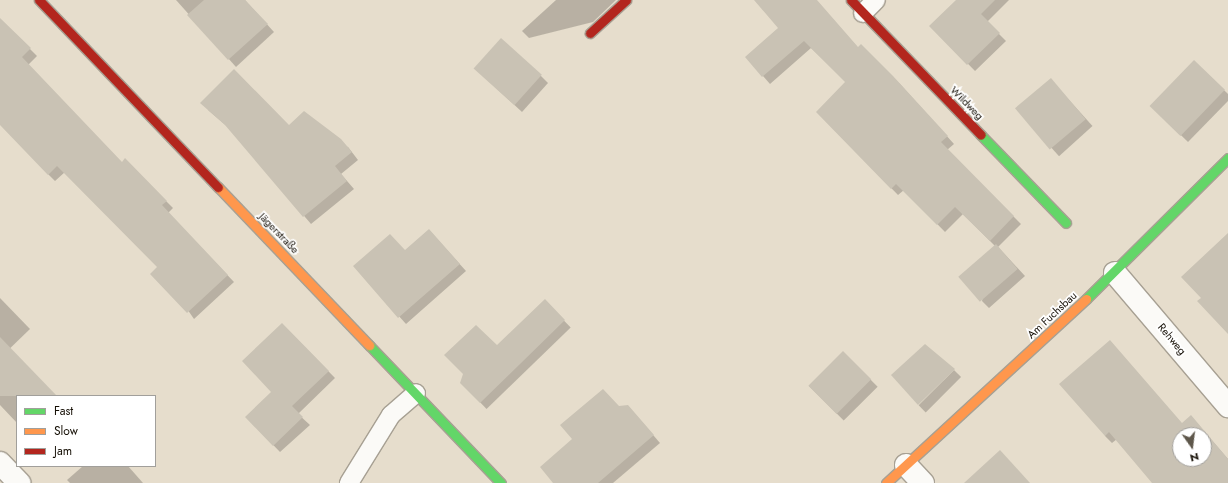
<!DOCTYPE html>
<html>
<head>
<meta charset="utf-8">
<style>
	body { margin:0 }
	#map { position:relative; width:1228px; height:483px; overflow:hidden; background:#e6ddcc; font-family:Jost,sans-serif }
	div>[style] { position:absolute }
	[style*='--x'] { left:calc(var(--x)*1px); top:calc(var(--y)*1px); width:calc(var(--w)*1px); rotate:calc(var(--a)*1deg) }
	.shadow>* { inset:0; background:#0003; transform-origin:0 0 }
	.building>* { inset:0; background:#c9c2b4; transform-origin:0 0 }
	.roads { filter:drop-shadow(1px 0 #a7a093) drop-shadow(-1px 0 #a7a093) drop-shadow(0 1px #a7a093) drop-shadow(0 -1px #a7a093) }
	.lane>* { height:18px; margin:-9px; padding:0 9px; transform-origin:9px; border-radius:9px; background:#fbfaf7 }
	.street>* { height:22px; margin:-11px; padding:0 11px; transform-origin:11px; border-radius:11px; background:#fbfaf7 }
	.fast>* { height:9px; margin:-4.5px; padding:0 4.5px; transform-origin:4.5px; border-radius:4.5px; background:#63d668 }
	.slow>* { height:9px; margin:-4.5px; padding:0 4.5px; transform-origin:4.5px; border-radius:4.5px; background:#ff974d }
	.jam>* { height:9px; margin:-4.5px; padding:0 4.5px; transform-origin:4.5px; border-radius:4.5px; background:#b3261e }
	span { translate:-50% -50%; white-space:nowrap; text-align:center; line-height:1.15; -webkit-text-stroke:3.5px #fff; paint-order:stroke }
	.street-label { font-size:11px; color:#150f05 }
	.legend { position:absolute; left:16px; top:395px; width:140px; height:72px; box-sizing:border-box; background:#fff; border:1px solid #a19f9b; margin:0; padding:5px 7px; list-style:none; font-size:12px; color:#150f05 }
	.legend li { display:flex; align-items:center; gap:8px; height:20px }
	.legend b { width:20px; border:1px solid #a19f9b }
	.north { position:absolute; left:1172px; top:427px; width:40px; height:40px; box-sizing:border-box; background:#fff; border:1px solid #a19f9b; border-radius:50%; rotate:166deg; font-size:11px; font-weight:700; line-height:16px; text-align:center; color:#150f05 }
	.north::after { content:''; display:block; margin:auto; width:14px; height:18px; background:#5e574b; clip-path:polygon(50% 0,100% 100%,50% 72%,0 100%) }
</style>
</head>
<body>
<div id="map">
	<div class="shadow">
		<div style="clip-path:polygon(176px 0,245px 0,274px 32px,236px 67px)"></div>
		<div style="clip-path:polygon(556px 0,616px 0,593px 22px,529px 38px,522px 31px)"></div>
		<div style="clip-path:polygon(755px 0,816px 0,858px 48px,900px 84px,954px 144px,947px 150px,1021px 224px,998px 247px,1025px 276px,989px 308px,982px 301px,995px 246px,963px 214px,945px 232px,904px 190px,898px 195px,817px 112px,847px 83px,811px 48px,770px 84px,763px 76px,746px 57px,779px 28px)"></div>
		<div style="clip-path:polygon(958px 0,1009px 0,987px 22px,1006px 41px,975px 71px,931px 26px)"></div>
		<div style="clip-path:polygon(0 19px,37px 56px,28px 65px,122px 163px,125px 160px,173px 208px,168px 213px,234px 282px,194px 319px,158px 267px,65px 172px,55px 181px,48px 174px,0 101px)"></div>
		<div style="clip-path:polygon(1194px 61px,1228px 94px,1228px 101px,1188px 142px,1151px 106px)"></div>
		<div style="clip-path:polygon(482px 75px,541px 76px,548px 83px,522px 112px)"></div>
		<div style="left:1051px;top:80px;width:62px;height:45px;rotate:48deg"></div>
		<div style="clip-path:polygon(208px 110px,289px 126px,348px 147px,358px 160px,341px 174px,354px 189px,311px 224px,229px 128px)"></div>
		<div style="clip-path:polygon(429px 230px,466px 271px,406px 324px,354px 266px,405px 251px)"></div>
		<div style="clip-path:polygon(0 298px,30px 329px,0 358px)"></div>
		<div style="left:545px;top:301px;width:37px;height:117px;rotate:46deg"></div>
		<div style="clip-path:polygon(282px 324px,335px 378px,298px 414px,310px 425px,280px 452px,246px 417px,273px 392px)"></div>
		<div style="clip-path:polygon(evenodd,1110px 342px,1182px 424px,1191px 416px,1228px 459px,1228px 483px,1154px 483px,1117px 439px,1112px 443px,1105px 436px,1110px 342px,1180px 435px,1204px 435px,1204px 459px,1180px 459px,1180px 435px)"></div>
		<div style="left:843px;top:352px;width:49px;height:48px;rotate:45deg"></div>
		<div style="left:954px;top:370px;width:10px;height:50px;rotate:45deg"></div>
		<div style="clip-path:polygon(0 384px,56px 396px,17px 396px,17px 423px,0 405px)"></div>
		<div style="clip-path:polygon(628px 406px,660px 443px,613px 483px,555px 483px,619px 407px)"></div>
		<div style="clip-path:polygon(83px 466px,128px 466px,143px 483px,70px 483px,67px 480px)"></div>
	</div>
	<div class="building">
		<div style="clip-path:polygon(204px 0,245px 0,268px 24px,228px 60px,187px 15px)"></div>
		<div style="clip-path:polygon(754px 0,817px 0,858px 47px,861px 44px,893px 76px,948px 136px,941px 142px,1014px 216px,990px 241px,955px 207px,937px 225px,896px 184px,891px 189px,816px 112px,845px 82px,804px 41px,762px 77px,745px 57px,778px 28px)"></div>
		<div style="clip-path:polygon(956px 0,995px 0,981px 14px,1000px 33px,967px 65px,929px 26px)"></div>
		<div style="clip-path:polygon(0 18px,31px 48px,22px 57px,122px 162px,125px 158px,167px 201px,162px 205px,228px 275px,187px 313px,150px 274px,157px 267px,57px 166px,48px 175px,0 125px)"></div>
		<div style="left:501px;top:38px;width:55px;height:41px;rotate:42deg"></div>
		<div style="left:1194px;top:60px;width:43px;height:64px;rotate:44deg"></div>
		<div style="clip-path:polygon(234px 69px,289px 125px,304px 111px,341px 139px,352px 152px,335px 166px,347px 181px,303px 217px,225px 125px,200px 103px)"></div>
		<div style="left:1051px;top:78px;width:54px;height:47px;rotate:50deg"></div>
		<div style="clip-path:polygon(429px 229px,460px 264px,398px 318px,353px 266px,390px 234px,405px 250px)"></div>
		<div style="clip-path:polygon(1228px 233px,1228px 334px,1197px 301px,1201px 298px,1181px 277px)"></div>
		<div style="left:996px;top:244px;width:33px;height:50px;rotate:49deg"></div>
		<div style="clip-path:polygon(545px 299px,565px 320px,480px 403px,460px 383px,463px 374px,444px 355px,476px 325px,497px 345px)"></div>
		<div style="clip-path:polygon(282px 323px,329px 371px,292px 406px,303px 417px,273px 446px,245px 417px,271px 392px,242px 361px)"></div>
		<div style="clip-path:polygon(0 337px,57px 396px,0 396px)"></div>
		<div style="clip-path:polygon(evenodd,1110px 340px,1182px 423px,1191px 415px,1228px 459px,1228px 483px,1152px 483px,1109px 432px,1105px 436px,1059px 384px,1110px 340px,1180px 435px,1204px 435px,1204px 459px,1180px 459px,1180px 435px)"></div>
		<div style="clip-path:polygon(925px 344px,955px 369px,918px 405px,891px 375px)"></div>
		<div style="left:843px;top:351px;width:40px;height:49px;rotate:45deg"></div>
		<div style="clip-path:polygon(603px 389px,619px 406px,628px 405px,654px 435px,598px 483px,553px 483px,540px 467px,572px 439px,560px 425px)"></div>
		<div style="clip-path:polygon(1000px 450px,1030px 483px,964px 483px)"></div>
	</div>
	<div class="roads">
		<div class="lane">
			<div style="--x:863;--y:13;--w:18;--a:-45"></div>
			<div style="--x:349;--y:483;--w:80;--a:-58.3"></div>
			<div style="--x:391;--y:415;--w:33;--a:-41"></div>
		</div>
		<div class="street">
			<div style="--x:1115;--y:273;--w:175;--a:49.6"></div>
			<div style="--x:0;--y:463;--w:28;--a:46"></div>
			<div style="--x:906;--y:465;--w:25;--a:47"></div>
		</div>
		<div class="fast">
			<div style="--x:981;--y:135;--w:122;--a:46"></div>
			<div style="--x:1086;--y:299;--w:200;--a:-44.8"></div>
			<div style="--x:369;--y:345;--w:191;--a:46.3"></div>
		</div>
		<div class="slow">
			<div style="--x:218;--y:187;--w:219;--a:46.3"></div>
			<div style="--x:886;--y:483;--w:272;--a:-42.6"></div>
		</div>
		<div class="jam">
			<div style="--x:39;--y:0;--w:259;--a:46.3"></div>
			<div style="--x:851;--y:0;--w:187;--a:46.1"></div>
			<div style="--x:590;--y:33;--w:49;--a:-42.5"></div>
		</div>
	</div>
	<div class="street-label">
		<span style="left:967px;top:103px;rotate:46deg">Wildweg</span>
		<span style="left:279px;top:233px;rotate:46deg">Jägerstraße</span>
		<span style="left:1052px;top:315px;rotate:-43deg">Am Fuchsbau</span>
		<span style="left:1172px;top:339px;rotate:50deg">Rehweg</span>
	</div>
	<ul class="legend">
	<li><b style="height:5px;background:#63d668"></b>Fast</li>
	<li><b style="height:5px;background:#ff974d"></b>Slow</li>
	<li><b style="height:5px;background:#b3261e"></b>Jam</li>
	</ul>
	<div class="north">N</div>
</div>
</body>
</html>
